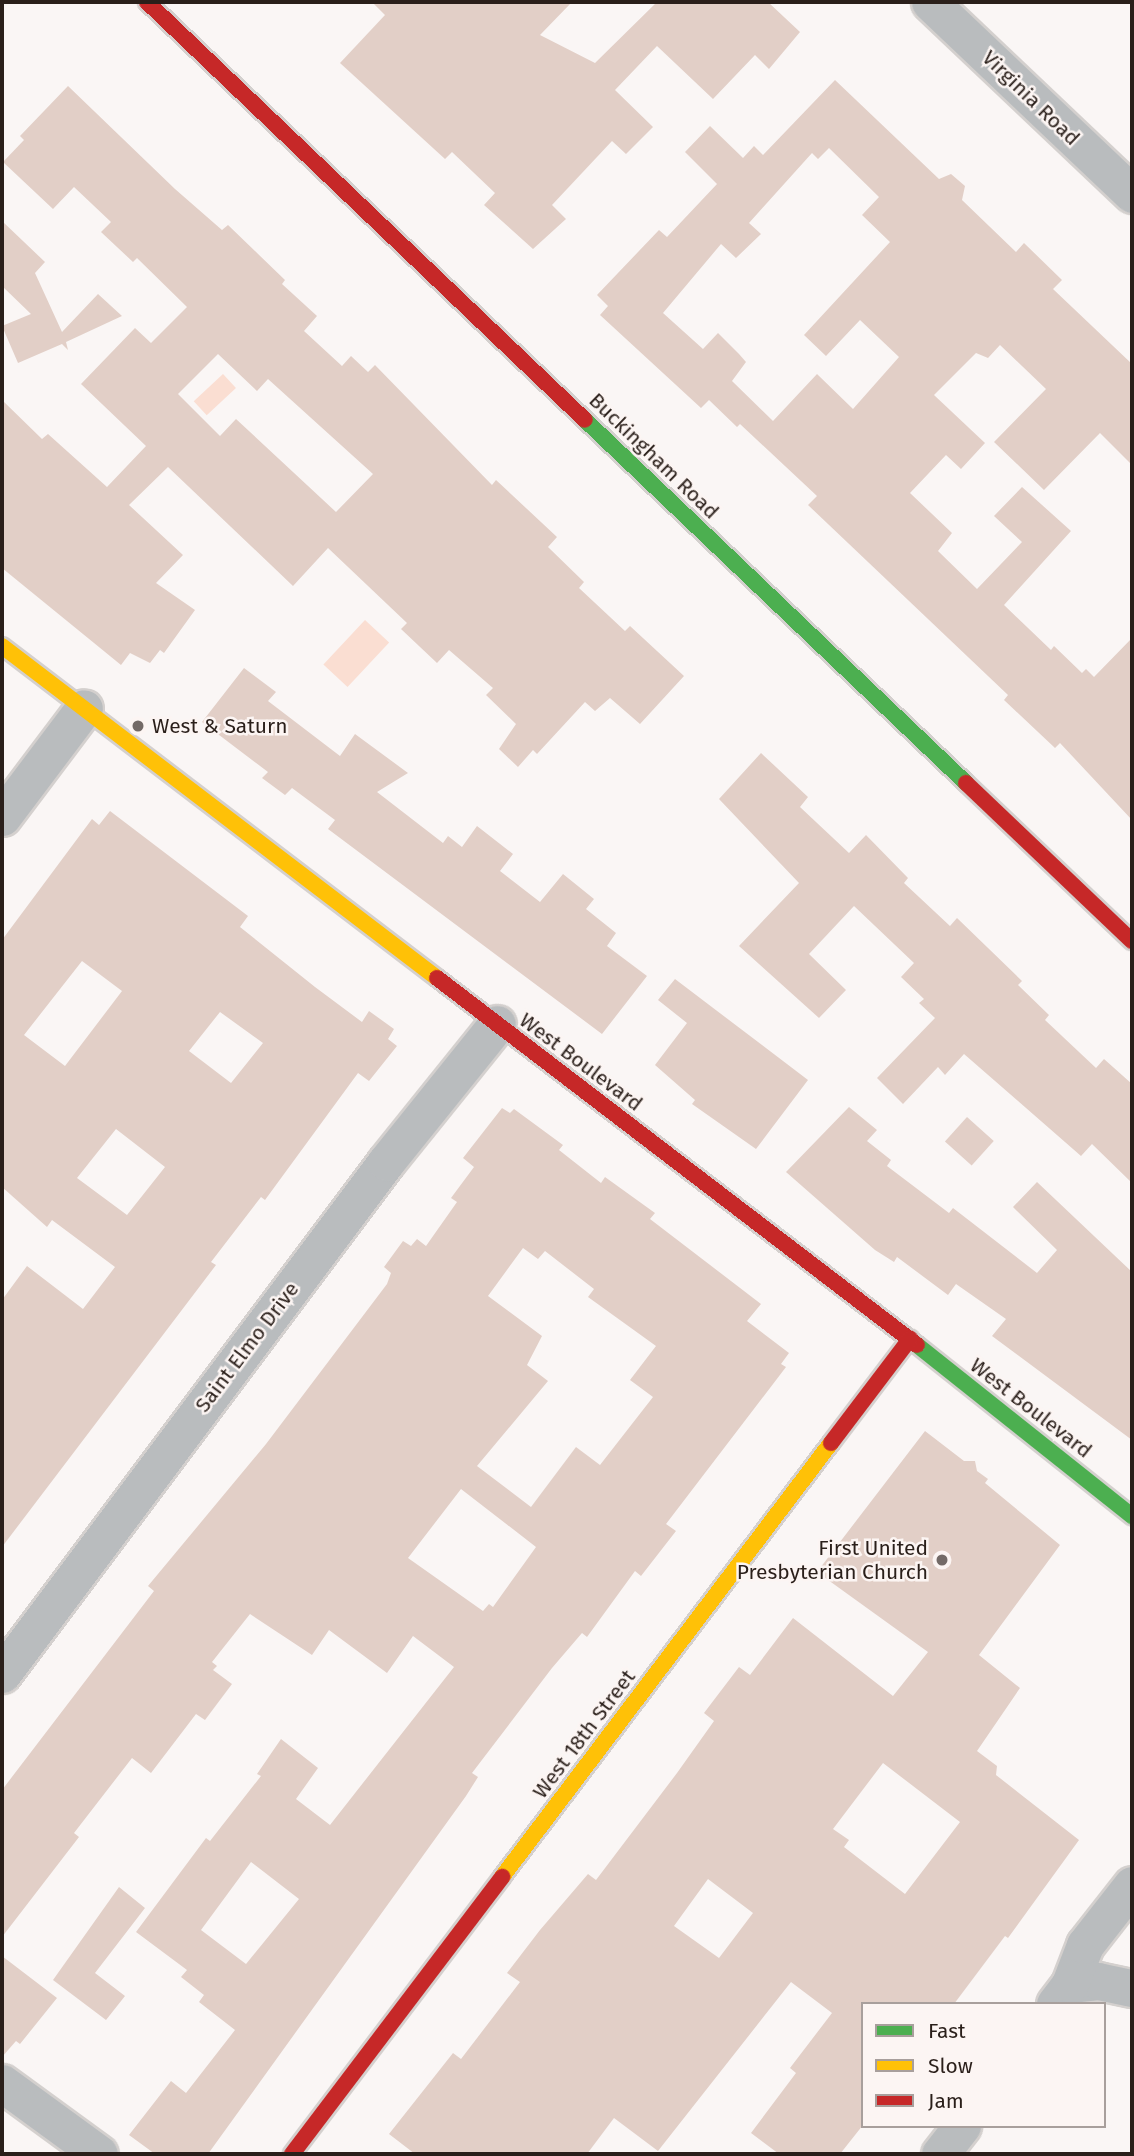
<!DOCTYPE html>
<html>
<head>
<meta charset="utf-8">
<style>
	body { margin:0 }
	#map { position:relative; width:1134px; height:2156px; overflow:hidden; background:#faf6f5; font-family:"Fira Sans",sans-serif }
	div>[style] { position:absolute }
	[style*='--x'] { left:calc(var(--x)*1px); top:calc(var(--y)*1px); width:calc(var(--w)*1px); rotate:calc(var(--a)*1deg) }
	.water>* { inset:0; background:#faded2; transform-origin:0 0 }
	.building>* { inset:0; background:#e2cfc7; transform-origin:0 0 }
	.roads { filter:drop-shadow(2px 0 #d4d0ce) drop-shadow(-2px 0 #d4d0ce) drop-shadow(0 2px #d4d0ce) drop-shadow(0 -2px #d4d0ce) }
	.street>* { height:37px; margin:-18.5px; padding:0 18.5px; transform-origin:18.5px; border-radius:18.5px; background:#b9bcbe }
	.fast>* { height:16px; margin:-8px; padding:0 8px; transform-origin:8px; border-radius:8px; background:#4caf50 }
	.slow>* { height:16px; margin:-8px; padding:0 8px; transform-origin:8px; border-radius:8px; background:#ffc107 }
	.jam>* { height:16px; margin:-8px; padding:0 8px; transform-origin:8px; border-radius:8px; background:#c62828 }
	.dots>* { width:19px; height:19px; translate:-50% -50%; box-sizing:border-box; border:4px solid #fcf5f3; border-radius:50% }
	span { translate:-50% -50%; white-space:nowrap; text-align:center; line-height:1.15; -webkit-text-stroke:5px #fcf5f3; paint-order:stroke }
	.street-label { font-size:21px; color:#2a1f1a }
	.poi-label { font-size:21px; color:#2a1f1a }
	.left { translate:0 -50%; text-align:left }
	.right { translate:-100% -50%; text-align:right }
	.frame { position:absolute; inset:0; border:4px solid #2a1f1a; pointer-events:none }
	.legend { position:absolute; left:861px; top:2002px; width:245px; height:126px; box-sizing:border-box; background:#fcf5f3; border:2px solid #a89f9c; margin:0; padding:9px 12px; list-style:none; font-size:21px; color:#2a1f1a }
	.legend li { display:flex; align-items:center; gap:14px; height:35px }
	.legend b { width:35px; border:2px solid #a89f9c }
</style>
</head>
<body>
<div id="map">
	<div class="water">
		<div style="left:223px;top:374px;width:19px;height:40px;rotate:47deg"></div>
		<div style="left:365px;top:620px;width:33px;height:61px;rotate:43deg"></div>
	</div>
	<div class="building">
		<div style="clip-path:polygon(372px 2px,572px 2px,540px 35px,595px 63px,657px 2px,768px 2px,800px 32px,769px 69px,755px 55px,713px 99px,657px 46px,615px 90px,653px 127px,626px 154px,612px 141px,552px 205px,566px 219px,533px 249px,484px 205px,495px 193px,452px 152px,445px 159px,340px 63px,385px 15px)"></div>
		<div style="clip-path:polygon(evenodd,835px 80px,939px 179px,951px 174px,965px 186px,962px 200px,1016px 252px,1024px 243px,1062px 280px,1053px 289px,1132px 364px,1132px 465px,1100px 433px,1044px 490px,994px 442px,1046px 389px,1000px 345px,988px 358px,976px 353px,934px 395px,985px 443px,961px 469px,946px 455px,910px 493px,952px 533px,938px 551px,977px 589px,1022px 542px,994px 516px,1022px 487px,1071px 531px,1004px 605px,1051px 650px,1054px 646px,1082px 673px,1086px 669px,1094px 677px,1132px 638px,1132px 820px,1060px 743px,1055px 748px,1004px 700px,1008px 695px,808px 505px,817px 496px,740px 424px,737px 427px,709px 400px,701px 408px,600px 315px,608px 306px,597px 295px,659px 230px,667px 237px,717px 184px,685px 152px,710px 126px,743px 158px,754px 146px,763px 155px,835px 80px,829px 148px,879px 197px,862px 215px,890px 242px,804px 335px,826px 356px,860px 320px,899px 357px,853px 409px,817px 374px,773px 421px,732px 381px,746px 362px,739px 354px,718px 333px,703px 349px,663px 313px,721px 244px,736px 258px,761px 234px,749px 223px,812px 153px,818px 159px,829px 148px)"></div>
		<div style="clip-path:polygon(evenodd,68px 86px,175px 189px,222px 230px,228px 225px,285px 280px,282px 284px,317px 316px,304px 331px,342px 366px,351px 356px,368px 372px,375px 365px,492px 485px,496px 480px,557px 537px,548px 547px,584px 582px,579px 588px,625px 631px,630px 626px,684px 676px,640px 724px,610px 698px,595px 711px,585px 702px,537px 754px,533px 750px,518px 767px,499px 749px,516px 724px,486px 695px,493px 688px,449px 650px,437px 663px,401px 629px,407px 623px,328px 548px,293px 586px,168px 467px,129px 505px,183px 555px,156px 583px,195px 610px,164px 653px,160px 650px,150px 663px,130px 653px,121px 665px,2px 568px,2px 400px,42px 439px,48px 434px,107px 487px,146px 446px,81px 384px,135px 328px,151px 343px,187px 307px,137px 258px,133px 262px,101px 232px,111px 222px,74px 187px,53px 209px,3px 162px,24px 140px,20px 136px,68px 86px,218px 354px,257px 391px,268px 379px,373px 474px,336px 512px,236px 419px,220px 436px,178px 394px,218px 354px)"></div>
		<div style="clip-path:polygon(2px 221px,45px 262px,35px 273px,62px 332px,98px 294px,122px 316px,66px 342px,68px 350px,62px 344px,18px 363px,2px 326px,31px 314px,2px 286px)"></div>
		<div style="clip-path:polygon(244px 668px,276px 692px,268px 701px,340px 756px,355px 734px,408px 773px,377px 792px,443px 843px,448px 836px,462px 847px,477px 826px,513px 854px,500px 871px,540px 902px,563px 874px,594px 899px,586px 909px,616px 933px,607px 946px,647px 976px,602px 1034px,328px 829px,335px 820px,292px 788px,285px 795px,262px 778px,268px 772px,202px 722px)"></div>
		<div style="clip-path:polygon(761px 753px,808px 797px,800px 807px,849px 853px,866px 835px,908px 878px,904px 883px,950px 926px,957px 918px,1022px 981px,1018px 985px,1049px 1015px,1045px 1020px,1096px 1068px,1104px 1059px,1132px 1084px,1132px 1183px,1092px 1144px,1081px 1156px,964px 1054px,945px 1075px,938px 1067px,903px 1104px,877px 1078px,935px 1018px,919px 1003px,924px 999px,901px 977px,914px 963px,854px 906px,809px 954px,846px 990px,819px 1018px,739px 946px,799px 883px,719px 799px)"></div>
		<div style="clip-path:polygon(evenodd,110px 811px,248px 916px,240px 927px,315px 987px,362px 1022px,369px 1011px,394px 1029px,388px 1039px,397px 1046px,369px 1081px,358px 1073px,265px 1200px,261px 1197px,211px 1262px,216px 1265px,2px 1547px,2px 1300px,27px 1266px,83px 1309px,115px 1267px,52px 1220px,47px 1227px,2px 1187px,2px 940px,92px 819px,99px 825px,110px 811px,82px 961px,122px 991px,65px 1066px,24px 1035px,82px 961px,110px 811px,220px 1012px,263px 1043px,231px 1083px,189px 1051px,220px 1012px,110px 811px,116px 1129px,165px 1167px,127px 1215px,77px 1178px,116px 1129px)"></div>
		<div style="clip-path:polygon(675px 979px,808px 1080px,756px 1149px,692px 1104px,695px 1100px,655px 1065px,687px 1023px,658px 1000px)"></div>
		<div style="clip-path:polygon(849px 1107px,877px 1130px,867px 1141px,891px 1160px,887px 1166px,949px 1213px,953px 1208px,1037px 1273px,1057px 1250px,1013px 1207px,1037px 1182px,1132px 1272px,1132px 1440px,992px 1336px,1006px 1319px,956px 1284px,948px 1295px,897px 1257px,894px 1262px,875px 1250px,786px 1172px)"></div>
		<div style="clip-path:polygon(evenodd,502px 1108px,510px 1113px,514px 1109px,563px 1145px,559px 1150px,601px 1183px,605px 1177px,655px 1213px,650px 1219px,761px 1304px,747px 1321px,789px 1353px,781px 1364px,786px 1367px,666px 1524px,676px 1531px,641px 1576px,635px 1571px,587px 1637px,582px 1633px,552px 1668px,472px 1773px,478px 1777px,466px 1796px,208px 2154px,155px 2154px,129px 2135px,171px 2081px,186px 2093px,235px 2030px,199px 2002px,204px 1995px,181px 1977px,187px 1970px,136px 1932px,206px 1838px,210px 1841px,261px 1776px,257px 1774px,281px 1739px,318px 1768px,296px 1799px,330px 1825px,454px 1667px,413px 1636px,387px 1673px,329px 1630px,312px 1655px,250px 1614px,212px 1662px,217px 1666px,213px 1670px,232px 1684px,205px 1720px,196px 1714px,151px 1773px,132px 1758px,74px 1833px,79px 1837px,2px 1937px,2px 1790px,154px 1591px,148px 1586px,266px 1444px,387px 1284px,391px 1273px,384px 1267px,403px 1241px,411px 1246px,417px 1239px,426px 1246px,457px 1202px,451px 1198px,474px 1167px,463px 1158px,502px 1108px,523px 1248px,538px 1259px,545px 1251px,594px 1289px,588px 1297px,656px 1346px,630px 1380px,653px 1397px,600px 1465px,576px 1447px,531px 1507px,477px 1466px,548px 1381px,527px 1365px,542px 1336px,488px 1296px,523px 1248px,502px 1108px,461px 1489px,536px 1547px,493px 1607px,489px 1604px,483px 1611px,408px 1558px,461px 1489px,502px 1108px,251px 1862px,299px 1899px,246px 1964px,201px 1930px,251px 1862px)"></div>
		<div style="left:967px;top:1117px;width:36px;height:33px;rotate:42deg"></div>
		<div style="clip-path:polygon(evenodd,925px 1431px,964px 1461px,975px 1461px,977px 1471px,988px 1479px,985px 1483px,1060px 1545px,979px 1655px,1020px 1688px,977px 1751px,997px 1766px,996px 1775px,1079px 1840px,1008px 1938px,1005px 1936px,954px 2004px,863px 2004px,863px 2125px,840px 2154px,779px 2154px,751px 2133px,796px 2073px,790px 2068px,832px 2013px,791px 1982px,658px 2151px,614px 2118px,587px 2154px,415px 2154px,389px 2134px,453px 2053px,461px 2059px,520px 1982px,507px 1973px,540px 1930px,588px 1874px,596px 1880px,677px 1773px,714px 1721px,704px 1713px,739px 1667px,750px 1675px,793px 1618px,893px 1696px,928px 1652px,817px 1572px,925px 1431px,883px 1763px,960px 1822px,905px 1894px,844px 1847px,849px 1840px,833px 1829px,883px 1763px,925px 1431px,708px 1879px,753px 1913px,719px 1958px,674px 1926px,708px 1879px)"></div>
		<div style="clip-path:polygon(119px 1887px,145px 1908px,95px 1973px,125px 1996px,106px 2020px,53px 1980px)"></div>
		<div style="clip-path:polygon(2px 1956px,57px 1998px,20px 2044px,16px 2041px,2px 2057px)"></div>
	</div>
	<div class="roads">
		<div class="street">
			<div style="--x:930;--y:2;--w:279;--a:43.5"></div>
			<div style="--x:2;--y:817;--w:136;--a:-53"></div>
			<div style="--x:2;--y:1674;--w:640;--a:-53.13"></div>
			<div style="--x:386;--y:1162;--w:177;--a:-51.2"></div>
			<div style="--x:1070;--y:1984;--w:28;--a:-6"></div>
			<div style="--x:1098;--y:1981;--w:35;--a:12"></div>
			<div style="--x:1055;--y:2004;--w:25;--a:-53"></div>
			<div style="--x:1070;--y:1984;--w:42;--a:-69"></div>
			<div style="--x:1085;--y:1945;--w:76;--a:-51.9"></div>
			<div style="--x:2;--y:2083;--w:120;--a:36.2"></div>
			<div style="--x:940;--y:2154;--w:36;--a:-52"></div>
		</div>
		<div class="fast">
			<div style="--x:585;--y:420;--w:526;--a:43.61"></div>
			<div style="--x:917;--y:1345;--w:275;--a:38.5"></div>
		</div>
		<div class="slow">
			<div style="--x:2;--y:646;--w:547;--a:37.35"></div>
			<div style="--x:502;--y:1877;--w:545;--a:-52.84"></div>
		</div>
		<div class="jam">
			<div style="--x:147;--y:2;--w:605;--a:43.66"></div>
			<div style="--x:966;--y:783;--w:229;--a:43.6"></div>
			<div style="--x:437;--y:978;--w:604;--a:37.4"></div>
			<div style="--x:831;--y:1443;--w:131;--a:-52.8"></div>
			<div style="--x:292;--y:2154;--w:348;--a:-52.8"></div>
		</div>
	</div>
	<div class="dots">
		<div style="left:138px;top:726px;background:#736a67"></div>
		<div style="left:942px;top:1560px;background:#736a67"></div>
	</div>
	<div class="street-label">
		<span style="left:1031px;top:98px;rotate:44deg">Virginia Road</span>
		<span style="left:654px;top:456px;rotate:44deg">Buckingham Road</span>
		<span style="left:581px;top:1062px;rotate:37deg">West Boulevard</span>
		<span style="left:247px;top:1347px;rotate:-53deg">Saint Elmo Drive</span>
		<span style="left:1031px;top:1408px;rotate:38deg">West Boulevard</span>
		<span style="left:584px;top:1734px;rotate:-53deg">West 18th Street</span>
	</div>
	<div class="poi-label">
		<span class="left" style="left:152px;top:726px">West &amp; Saturn</span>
		<span class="right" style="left:928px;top:1560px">First United<br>Presbyterian Church</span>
	</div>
	<div class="frame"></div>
	<ul class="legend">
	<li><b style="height:9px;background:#4caf50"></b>Fast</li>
	<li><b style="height:9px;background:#ffc107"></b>Slow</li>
	<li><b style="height:9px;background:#c62828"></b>Jam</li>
	</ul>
</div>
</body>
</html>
